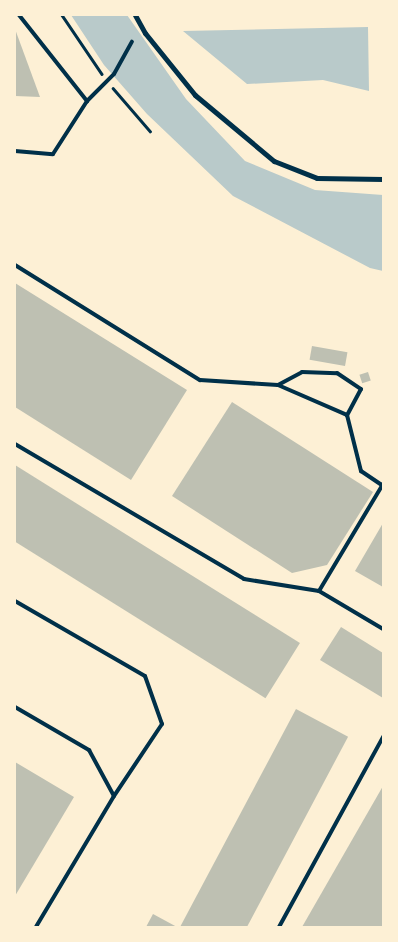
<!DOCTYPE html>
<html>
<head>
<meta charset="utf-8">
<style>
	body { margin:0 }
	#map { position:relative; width:398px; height:942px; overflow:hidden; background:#fdf0d5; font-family:"DejaVu Sans",sans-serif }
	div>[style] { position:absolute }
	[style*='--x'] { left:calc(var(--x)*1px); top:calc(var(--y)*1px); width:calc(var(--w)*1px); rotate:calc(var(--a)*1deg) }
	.green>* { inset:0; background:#b9caca }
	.building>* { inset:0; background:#bec0b2; transform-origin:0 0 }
	.path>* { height:2.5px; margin:-1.25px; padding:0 1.25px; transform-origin:1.25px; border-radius:1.25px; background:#003049 }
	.service>* { height:4px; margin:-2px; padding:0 2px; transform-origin:2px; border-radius:2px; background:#003049 }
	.minor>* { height:5px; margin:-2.5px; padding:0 2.5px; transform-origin:2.5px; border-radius:2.5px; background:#003049 }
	span { translate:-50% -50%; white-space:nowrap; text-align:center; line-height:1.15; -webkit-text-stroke:4px #fdf0d5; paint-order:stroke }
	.frame { position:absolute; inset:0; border:16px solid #fdf0d5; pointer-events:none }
</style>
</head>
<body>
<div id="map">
	<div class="green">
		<div style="clip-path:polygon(71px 15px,127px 15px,186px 99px,245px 161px,315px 190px,383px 195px,383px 271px,370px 268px,233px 196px,147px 114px,104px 65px)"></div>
		<div style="clip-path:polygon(368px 27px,369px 91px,323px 80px,247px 84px,183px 31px)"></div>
	</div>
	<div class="building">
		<div style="clip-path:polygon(15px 29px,40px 97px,15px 96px)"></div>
		<div style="clip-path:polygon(15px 283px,187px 390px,131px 480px,15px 407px)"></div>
		<div style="left:312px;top:346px;width:36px;height:14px;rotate:10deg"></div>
		<div style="left:368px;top:372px;width:9px;height:9px;rotate:72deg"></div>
		<div style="clip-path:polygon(232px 402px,373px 492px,327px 565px,292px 573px,172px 496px)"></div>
		<div style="left:15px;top:465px;width:336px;height:65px;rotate:32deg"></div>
		<div style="clip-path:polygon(383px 523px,383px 587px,355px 571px)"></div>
		<div style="clip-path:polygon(341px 627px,383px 653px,383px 698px,320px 660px)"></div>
		<div style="left:296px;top:709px;width:59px;height:247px;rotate:28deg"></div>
		<div style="clip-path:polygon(15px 762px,74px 797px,15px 896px)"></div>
		<div style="clip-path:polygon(383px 786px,383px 927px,302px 927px)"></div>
		<div style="clip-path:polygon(153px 914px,177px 927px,146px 927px)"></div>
	</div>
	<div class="path">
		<div style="--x:62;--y:15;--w:71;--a:55.9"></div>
		<div style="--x:113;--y:88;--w:57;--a:49.3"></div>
	</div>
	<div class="service">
		<div style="--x:19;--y:15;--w:110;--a:51.7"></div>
		<div style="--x:15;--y:151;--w:38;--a:5"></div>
		<div style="--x:53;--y:154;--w:63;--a:-57.3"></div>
		<div style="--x:87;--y:101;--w:38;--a:-45"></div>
		<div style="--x:114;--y:74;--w:37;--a:-61"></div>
		<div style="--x:15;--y:265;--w:218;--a:31.9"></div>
		<div style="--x:200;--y:380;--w:78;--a:3.7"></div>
		<div style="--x:278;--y:385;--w:27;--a:-28"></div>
		<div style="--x:302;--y:372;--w:35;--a:2"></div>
		<div style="--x:337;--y:373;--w:29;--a:34"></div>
		<div style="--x:361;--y:389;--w:30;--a:118"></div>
		<div style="--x:347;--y:415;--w:58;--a:76"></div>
		<div style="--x:361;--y:471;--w:25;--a:34"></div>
		<div style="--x:278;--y:385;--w:75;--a:23.5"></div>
		<div style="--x:15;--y:444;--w:266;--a:30.5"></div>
		<div style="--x:244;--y:579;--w:76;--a:9.1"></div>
		<div style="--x:319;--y:591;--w:74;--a:30.7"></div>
		<div style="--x:319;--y:591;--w:125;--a:-59.1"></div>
		<div style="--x:15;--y:601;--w:150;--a:30"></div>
		<div style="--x:145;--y:676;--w:51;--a:70.5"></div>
		<div style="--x:162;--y:724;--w:87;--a:123.7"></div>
		<div style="--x:15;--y:707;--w:86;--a:30.2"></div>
		<div style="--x:89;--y:750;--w:52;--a:61.5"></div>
		<div style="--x:114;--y:796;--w:152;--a:120.8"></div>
		<div style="--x:279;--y:927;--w:217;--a:-61.3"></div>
	</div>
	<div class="minor">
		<div style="--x:135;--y:15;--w:21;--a:61"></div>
		<div style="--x:145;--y:33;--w:80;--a:51.1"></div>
		<div style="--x:195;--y:95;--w:103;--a:39.9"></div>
		<div style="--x:274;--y:161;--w:46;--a:21.6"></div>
		<div style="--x:317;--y:178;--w:66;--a:0.9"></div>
	</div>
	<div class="frame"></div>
</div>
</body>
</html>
